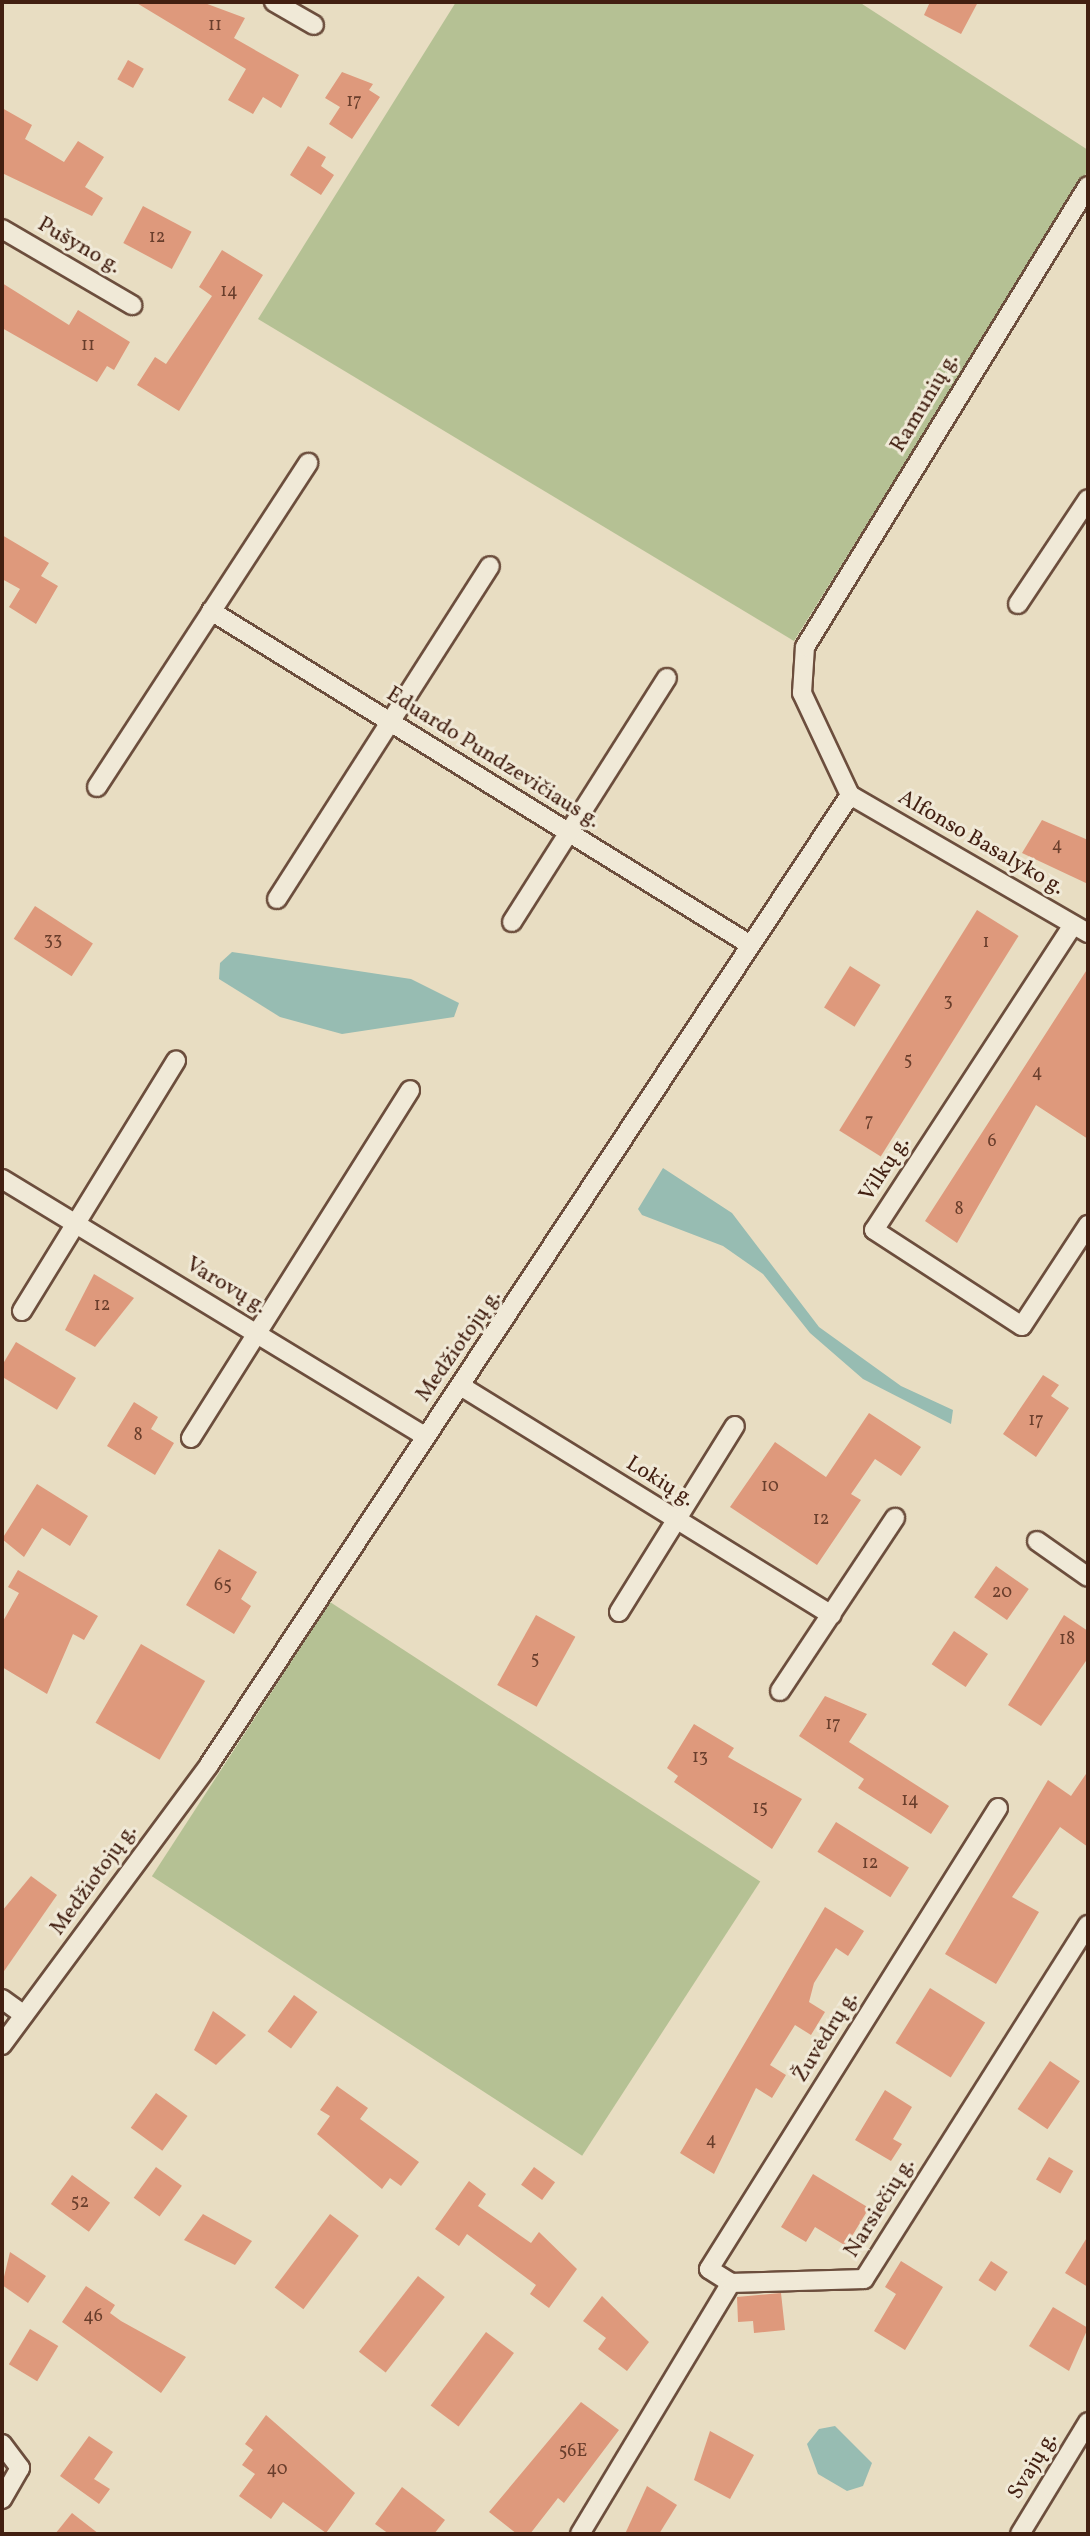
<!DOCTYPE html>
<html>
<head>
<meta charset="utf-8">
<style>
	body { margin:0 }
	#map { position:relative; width:1090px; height:2536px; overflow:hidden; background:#e8ddc2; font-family:Vollkorn,serif }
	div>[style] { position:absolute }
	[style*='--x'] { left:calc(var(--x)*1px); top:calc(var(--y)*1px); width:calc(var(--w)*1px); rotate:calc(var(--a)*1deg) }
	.green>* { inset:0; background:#b5c194; transform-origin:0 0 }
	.water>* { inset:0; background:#97bcb2 }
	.building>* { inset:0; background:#de997c; transform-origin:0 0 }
	.roads { filter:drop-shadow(2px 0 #6c4e3d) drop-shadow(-2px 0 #6c4e3d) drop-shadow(0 2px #6c4e3d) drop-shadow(0 -2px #6c4e3d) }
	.minor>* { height:18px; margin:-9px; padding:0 9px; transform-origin:9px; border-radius:9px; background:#f0e9d7 }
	span { translate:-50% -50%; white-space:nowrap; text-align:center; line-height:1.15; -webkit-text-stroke:6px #f0e9d7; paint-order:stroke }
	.number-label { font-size:18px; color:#693e2c }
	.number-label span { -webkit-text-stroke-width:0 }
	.street-label { font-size:22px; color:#421f11 }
	.frame { position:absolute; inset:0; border:4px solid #421f11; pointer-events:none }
</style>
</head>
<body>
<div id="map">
	<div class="green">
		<div style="clip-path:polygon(456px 2px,859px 2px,1088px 150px,1088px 170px,794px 641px,258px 319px)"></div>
		<div style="left:330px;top:1602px;width:513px;height:327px;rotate:33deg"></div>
	</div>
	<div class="water">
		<div style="clip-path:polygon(232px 952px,411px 979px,459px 1003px,454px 1017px,342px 1034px,280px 1017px,219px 979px,220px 963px)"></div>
		<div style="clip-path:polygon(663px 1168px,732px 1213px,819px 1327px,901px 1386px,953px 1410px,951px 1424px,863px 1379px,810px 1333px,763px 1274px,723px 1246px,642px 1215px,638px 1209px)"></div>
		<div style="clip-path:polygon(835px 2426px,872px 2463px,863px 2486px,847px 2491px,818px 2474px,807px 2444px,819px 2429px)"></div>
	</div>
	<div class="building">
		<div style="clip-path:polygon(135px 2px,202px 2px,245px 18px,234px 38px,299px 75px,281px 108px,263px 97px,253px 114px,228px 100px,246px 69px)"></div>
		<div style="clip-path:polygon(930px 2px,978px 2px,961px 34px,924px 15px)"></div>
		<div style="left:128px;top:60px;width:18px;height:22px;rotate:29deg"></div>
		<div style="clip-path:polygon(342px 72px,373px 84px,369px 90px,380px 97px,352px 139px,329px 124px,340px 107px,325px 98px)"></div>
		<div style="clip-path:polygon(2px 108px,32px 125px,25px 139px,64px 162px,78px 141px,104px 157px,85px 187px,103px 198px,92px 216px,2px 173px)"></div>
		<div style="clip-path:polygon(308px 146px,326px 157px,321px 166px,334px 175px,321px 195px,290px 175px)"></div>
		<div style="left:143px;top:206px;width:55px;height:42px;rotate:28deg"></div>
		<div style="clip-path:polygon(222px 250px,263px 275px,179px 411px,137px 385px,155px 357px,166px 364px,212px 296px,199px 287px)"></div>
		<div style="clip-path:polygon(2px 283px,69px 325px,78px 310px,130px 342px,114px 370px,107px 366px,97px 382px,2px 328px)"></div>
		<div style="clip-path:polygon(2px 535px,49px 563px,41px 576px,58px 586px,36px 624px,9px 607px,20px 589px,2px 579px)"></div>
		<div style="clip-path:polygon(1042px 820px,1088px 840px,1088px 884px,1022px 853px)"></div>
		<div style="left:35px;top:906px;width:69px;height:39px;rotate:33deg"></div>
		<div style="left:977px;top:910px;width:49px;height:260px;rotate:32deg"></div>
		<div style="left:850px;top:966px;width:36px;height:49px;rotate:32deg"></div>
		<div style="clip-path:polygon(1088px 968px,1088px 1139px,1036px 1105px,957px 1243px,925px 1221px)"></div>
		<div style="clip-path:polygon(94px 1274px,134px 1298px,95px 1347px,65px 1330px)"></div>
		<div style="left:16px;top:1342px;width:70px;height:37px;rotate:31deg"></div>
		<div style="clip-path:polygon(1043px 1375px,1059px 1385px,1051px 1396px,1069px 1408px,1036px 1457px,1003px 1434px)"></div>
		<div style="clip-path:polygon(134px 1402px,158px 1417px,151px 1429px,174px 1443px,155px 1475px,107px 1446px)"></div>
		<div style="clip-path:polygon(869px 1413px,921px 1447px,901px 1476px,875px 1459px,851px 1494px,861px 1500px,817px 1565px,730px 1507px,775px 1442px,826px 1477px)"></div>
		<div style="clip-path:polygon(37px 1484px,88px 1516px,70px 1546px,42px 1528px,24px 1557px,2px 1539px)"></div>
		<div style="clip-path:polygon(219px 1549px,257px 1572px,241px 1599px,251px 1606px,234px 1634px,186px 1605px)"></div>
		<div style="left:996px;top:1566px;width:40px;height:38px;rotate:35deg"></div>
		<div style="clip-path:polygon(18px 1570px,98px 1616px,84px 1640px,73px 1634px,47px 1694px,2px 1667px,2px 1623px,19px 1593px,8px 1587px)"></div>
		<div style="left:536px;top:1615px;width:45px;height:80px;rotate:29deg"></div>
		<div style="clip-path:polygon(1064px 1615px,1088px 1631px,1088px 1658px,1041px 1726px,1008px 1705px)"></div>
		<div style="left:954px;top:1631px;width:41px;height:40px;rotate:34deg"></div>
		<div style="left:141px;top:1644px;width:74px;height:91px;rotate:30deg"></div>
		<div style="clip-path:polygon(825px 1696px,867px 1714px,849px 1742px,949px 1806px,931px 1834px,858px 1788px,864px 1779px,799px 1736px)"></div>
		<div style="clip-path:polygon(694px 1724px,734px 1748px,728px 1757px,802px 1799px,772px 1849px,674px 1782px,678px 1776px,667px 1768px)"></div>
		<div style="clip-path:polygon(1088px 1771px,1088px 1847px,1060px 1827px,1012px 1897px,1039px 1912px,996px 1984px,945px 1954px,1048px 1780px,1071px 1796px)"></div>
		<div style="left:836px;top:1822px;width:86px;height:35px;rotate:32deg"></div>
		<div style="clip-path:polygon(31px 1876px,57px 1895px,2px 1974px,2px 1911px)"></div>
		<div style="clip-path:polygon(825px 1907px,864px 1931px,848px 1956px,836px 1948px,814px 1983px,809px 2002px,825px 2012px,811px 2035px,795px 2025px,770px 2065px,786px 2075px,772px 2098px,756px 2088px,714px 2174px,680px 2153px)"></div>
		<div style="left:930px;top:1988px;width:65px;height:65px;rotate:32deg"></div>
		<div style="left:294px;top:1995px;width:29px;height:45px;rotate:36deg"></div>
		<div style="clip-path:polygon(213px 2011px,246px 2035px,216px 2065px,194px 2050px)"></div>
		<div style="left:1050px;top:2061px;width:36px;height:58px;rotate:34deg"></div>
		<div style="clip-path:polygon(337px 2086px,368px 2108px,360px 2119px,419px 2162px,401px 2186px,390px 2178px,382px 2189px,317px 2134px,330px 2116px,320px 2110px)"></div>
		<div style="clip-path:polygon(885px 2090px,912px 2107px,893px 2139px,902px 2144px,891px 2161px,855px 2140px)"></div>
		<div style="left:156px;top:2093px;width:39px;height:43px;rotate:36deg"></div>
		<div style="left:1049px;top:2157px;width:28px;height:26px;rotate:30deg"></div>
		<div style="left:156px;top:2167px;width:32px;height:38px;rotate:36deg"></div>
		<div style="left:534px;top:2167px;width:26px;height:22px;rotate:36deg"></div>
		<div style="clip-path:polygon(813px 2174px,869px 2208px,846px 2246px,815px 2227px,806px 2242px,781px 2227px)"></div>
		<div style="left:72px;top:2175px;width:47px;height:36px;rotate:36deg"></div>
		<div style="clip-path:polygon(469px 2181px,486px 2194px,478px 2206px,531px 2243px,539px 2232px,577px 2269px,549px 2308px,530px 2294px,536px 2285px,467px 2234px,459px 2246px,435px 2229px)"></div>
		<div style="clip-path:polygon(203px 2214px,252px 2241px,235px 2265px,184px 2240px)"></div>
		<div style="left:330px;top:2214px;width:36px;height:92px;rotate:37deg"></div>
		<div style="clip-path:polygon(1088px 2236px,1088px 2287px,1065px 2273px)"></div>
		<div style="clip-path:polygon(10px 2252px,46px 2276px,28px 2303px,2px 2285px)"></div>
		<div style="clip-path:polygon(901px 2261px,943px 2287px,905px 2350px,874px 2331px,896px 2294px,885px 2287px)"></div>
		<div style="left:991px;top:2261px;width:20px;height:23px;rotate:33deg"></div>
		<div style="left:418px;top:2276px;width:34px;height:96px;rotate:38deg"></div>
		<div style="clip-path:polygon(86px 2286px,115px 2305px,110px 2313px,121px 2321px,186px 2357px,161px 2393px,62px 2322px)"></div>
		<div style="clip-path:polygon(781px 2293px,785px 2330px,754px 2333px,753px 2321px,738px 2322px,737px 2297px)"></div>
		<div style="clip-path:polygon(602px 2296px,649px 2342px,627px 2371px,598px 2349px,606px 2338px,583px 2321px)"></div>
		<div style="clip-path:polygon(1053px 2307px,1088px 2328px,1069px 2371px,1029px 2346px)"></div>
		<div style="left:30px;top:2329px;width:33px;height:41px;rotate:31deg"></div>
		<div style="left:486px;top:2332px;width:35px;height:92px;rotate:37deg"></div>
		<div style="clip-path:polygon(581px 2402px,619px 2430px,564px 2503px,558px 2498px,530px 2534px,517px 2534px,489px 2512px)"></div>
		<div style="clip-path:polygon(266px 2415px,355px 2493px,326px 2533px,283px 2502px,271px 2519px,239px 2496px,255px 2474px,242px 2465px,253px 2450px,245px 2444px)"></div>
		<div style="clip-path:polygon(710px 2431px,754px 2455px,730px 2499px,694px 2480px)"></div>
		<div style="clip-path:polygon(89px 2436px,113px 2452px,94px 2479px,110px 2489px,99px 2504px,60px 2476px)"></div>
		<div style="clip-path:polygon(647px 2486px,677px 2505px,659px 2534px,625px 2534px)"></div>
		<div style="clip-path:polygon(402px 2487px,445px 2520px,434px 2534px,389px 2534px,375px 2524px)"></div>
		<div style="clip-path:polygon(72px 2513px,99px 2534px,55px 2534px)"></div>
	</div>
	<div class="roads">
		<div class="minor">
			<div style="--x:274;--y:2;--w:46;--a:29.9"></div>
			<div style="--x:2;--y:229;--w:151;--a:30.3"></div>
			<div style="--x:1018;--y:604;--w:126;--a:-56.3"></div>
			<div style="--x:211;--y:611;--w:633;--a:31.76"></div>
			<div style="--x:97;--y:787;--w:387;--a:-56.9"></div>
			<div style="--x:850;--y:795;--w:275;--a:30.1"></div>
			<div style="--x:277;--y:899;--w:395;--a:-57.4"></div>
			<div style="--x:512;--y:922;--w:289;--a:-57.6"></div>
			<div style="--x:1073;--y:925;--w:364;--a:123.1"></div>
			<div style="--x:874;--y:1230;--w:176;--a:33"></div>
			<div style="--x:1022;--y:1326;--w:121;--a:-56.8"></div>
			<div style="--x:2;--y:1179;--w:494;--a:31.3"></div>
			<div style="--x:22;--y:1311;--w:294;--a:-58.4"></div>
			<div style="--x:464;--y:1388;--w:432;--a:31.7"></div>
			<div style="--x:191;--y:1438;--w:411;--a:-57.8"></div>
			<div style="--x:1037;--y:1541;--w:62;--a:35.2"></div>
			<div style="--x:619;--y:1612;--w:219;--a:-58.1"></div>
			<div style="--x:780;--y:1691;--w:208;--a:-56.4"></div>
			<div style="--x:2;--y:1999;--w:27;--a:36"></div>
			<div style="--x:2;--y:2045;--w:348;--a:-53.5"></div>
			<div style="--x:209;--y:1765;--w:1163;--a:-56.54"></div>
			<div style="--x:850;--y:795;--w:113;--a:-115.2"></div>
			<div style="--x:802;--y:693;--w:46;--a:-86.3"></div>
			<div style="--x:805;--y:647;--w:541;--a:-58.45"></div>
			<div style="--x:731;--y:2283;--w:26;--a:-148"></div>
			<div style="--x:709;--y:2269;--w:544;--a:-57.92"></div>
			<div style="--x:2;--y:2444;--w:30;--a:53"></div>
			<div style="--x:20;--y:2468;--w:36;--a:120"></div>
			<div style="--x:580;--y:2534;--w:293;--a:-59"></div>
			<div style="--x:731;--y:2283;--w:133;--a:-1.7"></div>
			<div style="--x:864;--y:2279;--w:419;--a:-57.7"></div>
			<div style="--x:1020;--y:2534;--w:131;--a:-58.7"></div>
		</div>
	</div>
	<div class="number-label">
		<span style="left:215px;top:26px">11</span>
		<span style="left:354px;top:102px">17</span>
		<span style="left:157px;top:238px">12</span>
		<span style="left:229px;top:292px">14</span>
		<span style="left:88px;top:346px">11</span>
		<span style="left:1057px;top:846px">4</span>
		<span style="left:53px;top:941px">33</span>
		<span style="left:986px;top:943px">1</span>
		<span style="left:948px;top:1002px">3</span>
		<span style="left:908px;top:1061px">5</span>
		<span style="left:1037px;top:1073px">4</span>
		<span style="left:869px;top:1122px">7</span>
		<span style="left:992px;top:1142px">6</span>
		<span style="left:959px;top:1210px">8</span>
		<span style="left:102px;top:1306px">12</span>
		<span style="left:1036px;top:1421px">17</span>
		<span style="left:138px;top:1436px">8</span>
		<span style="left:770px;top:1487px">10</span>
		<span style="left:821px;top:1520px">12</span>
		<span style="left:223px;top:1586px">65</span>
		<span style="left:1002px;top:1593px">20</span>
		<span style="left:1067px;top:1640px">18</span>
		<span style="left:535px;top:1660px">5</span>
		<span style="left:833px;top:1725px">17</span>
		<span style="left:700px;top:1758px">13</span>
		<span style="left:910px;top:1801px">14</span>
		<span style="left:760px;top:1809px">15</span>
		<span style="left:870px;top:1864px">12</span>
		<span style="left:711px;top:2141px">4</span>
		<span style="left:80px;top:2203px">52</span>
		<span style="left:93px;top:2317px">46</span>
		<span style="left:573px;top:2452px">56E</span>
		<span style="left:277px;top:2470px">40</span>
	</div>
	<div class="street-label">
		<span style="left:79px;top:246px;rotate:30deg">Pušyno g.</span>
		<span style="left:925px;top:403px;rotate:-59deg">Ramunių g.</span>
		<span style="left:493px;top:758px;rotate:32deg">Eduardo Pundzevičiaus g.</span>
		<span style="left:981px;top:843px;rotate:30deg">Alfonso Basalyko g.</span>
		<span style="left:885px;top:1169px;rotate:-57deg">Vilkų g.</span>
		<span style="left:226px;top:1286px;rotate:31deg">Varovų g.</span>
		<span style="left:459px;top:1346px;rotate:-55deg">Medžiotojų g.</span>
		<span style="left:660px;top:1482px;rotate:32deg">Lokių g.</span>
		<span style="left:94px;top:1880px;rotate:-54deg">Medžiotojų g.</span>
		<span style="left:826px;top:2037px;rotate:-58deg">Žuvėdrų g.</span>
		<span style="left:880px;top:2208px;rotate:-58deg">Narsiečių g.</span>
		<span style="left:1033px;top:2466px;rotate:-59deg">Svajų g.</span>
	</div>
	<div class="frame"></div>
</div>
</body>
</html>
